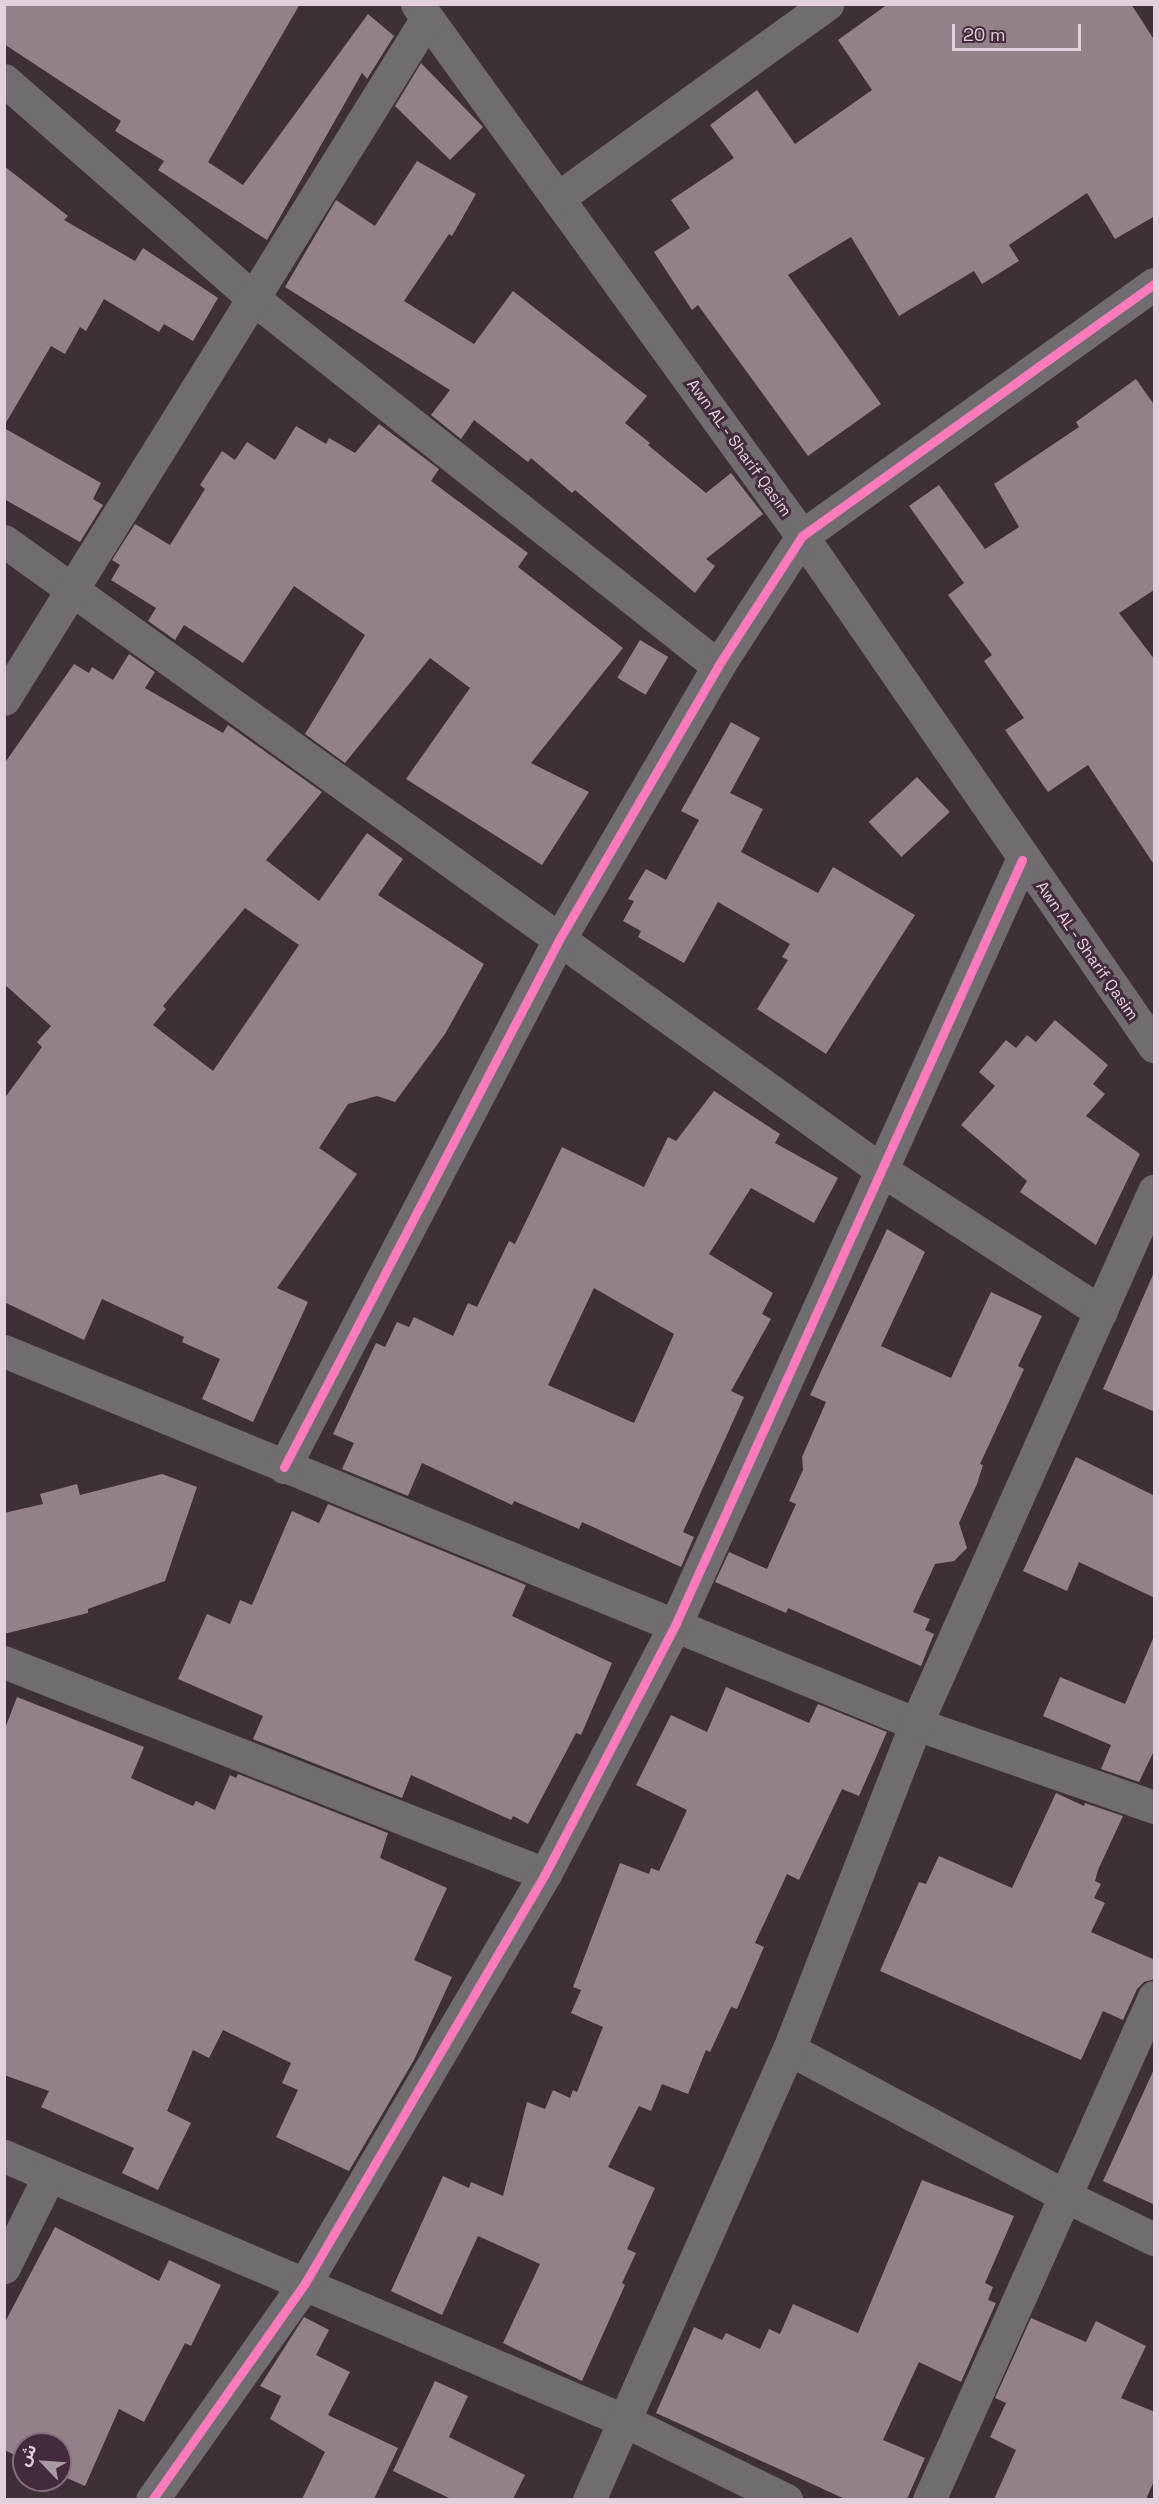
<!DOCTYPE html>
<html>
<head>
<meta charset="utf-8">
<style>
	body { margin:0 }
	#map { position:relative; width:1159px; height:2504px; overflow:hidden; background:#3d3039; font-family:"Space Grotesk","Noto Sans Arabic",sans-serif }
	div>[style] { position:absolute }
	[style*='--x'] { left:calc(var(--x)*1px); top:calc(var(--y)*1px); width:calc(var(--w)*1px); rotate:calc(var(--a)*1deg) }
	.building>* { inset:0; background:#928188; transform-origin:0 0 }
	.minor>* { height:33px; margin:-16.5px; padding:0 16.5px; transform-origin:16.5px; border-radius:16.5px; background:#706c70 }
	.cycleway>* { height:9px; margin:-4.5px; padding:0 4.5px; transform-origin:4.5px; border-radius:4.5px; background:#fd7abc }
	span { translate:-50% -50%; white-space:nowrap; text-align:center; line-height:1.15; -webkit-text-stroke:6px #432a3c; paint-order:stroke }
	.street-label { font-size:16px; color:#e2d1dc }
	.frame { position:absolute; inset:0; border:6px solid #e2d1dc; pointer-events:none }
	.north { position:absolute; left:12px; top:2432px; width:60px; height:60px; box-sizing:border-box; background:#432a3c; border:2px solid #836d7c; border-radius:50%; rotate:295deg; font-size:16px; font-weight:700; line-height:24px; text-align:center; color:#e2d1dc }
	.north::after { content:''; display:block; margin:auto; width:21px; height:27px; background:#a899a3; clip-path:polygon(50% 0,100% 100%,50% 72%,0 100%) }
	.scale { position:absolute; left:952px; top:24px; width:129px; height:27px; box-sizing:border-box; border:3px solid #e2d1dc; border-top:0; padding-left:8px; font-size:18px; line-height:21px; white-space:nowrap; color:#e2d1dc; -webkit-text-stroke:4px #432a3c; paint-order:stroke }
</style>
</head>
<body>
<div id="map">
	<div class="building">
		<div style="clip-path:polygon(4px 4px,300px 4px,208px 162px,243px 185px,368px 14px,394px 36px,367px 79px,362px 73px,267px 240px,158px 170px,164px 161px,115px 131px,121px 121px,4px 44px)"></div>
		<div style="clip-path:polygon(888px 4px,1131px 4px,1155px 41px,1155px 216px,1115px 239px,1087px 193px,1009px 245px,1019px 261px,982px 284px,974px 271px,899px 316px,851px 237px,788px 275px,881px 404px,808px 456px,698px 305px,692px 310px,654px 252px,690px 228px,671px 200px,734px 158px,710px 125px,757px 90px,795px 144px,872px 90px,838px 40px)"></div>
		<div style="clip-path:polygon(421px 63px,483px 127px,450px 160px,395px 106px)"></div>
		<div style="clip-path:polygon(417px 161px,476px 194px,452px 236px,449px 234px,404px 301px,474px 344px,513px 291px,647px 396px,625px 423px,650px 443px,648px 445px,706px 493px,731px 473px,763px 514px,706px 559px,715px 566px,695px 593px,575px 490px,572px 493px,531px 458px,528px 462px,474px 420px,461px 439px,431px 415px,450px 390px,285px 287px,336px 200px,375px 226px)"></div>
		<div style="clip-path:polygon(4px 166px,68px 216px,64px 220px,135px 261px,143px 248px,218px 298px,193px 341px,164px 324px,159px 332px,104px 299px,86px 331px,80px 327px,65px 354px,51px 346px,4px 426px)"></div>
		<div style="clip-path:polygon(1136px 379px,1155px 406px,1154px 590px,1119px 613px,1155px 660px,1155px 866px,1088px 765px,1048px 792px,1005px 730px,1024px 718px,984px 661px,992px 655px,948px 595px,964px 583px,909px 506px,939px 485px,985px 549px,1019px 527px,994px 484px,1079px 427px,1076px 422px)"></div>
		<div style="clip-path:polygon(379px 424px,439px 469px,431px 481px,528px 553px,518px 567px,623px 648px,531px 763px,589px 792px,542px 865px,406px 779px,470px 688px,430px 658px,345px 763px,305px 734px,365px 635px,294px 586px,243px 663px,184px 625px,175px 640px,148px 621px,156px 608px,111px 580px,120px 565px,112px 560px,135px 524px,170px 545px,205px 489px,200px 485px,222px 451px,235px 460px,247px 442px,275px 460px,296px 426px,326px 444px,329px 438px,355px 453px)"></div>
		<div style="clip-path:polygon(4px 428px,101px 483px,93px 499px,103px 505px,80px 542px,4px 499px)"></div>
		<div style="left:640px;top:640px;width:33px;height:44px;rotate:31deg"></div>
		<div style="clip-path:polygon(evenodd,129px 654px,155px 672px,145px 688px,223px 733px,228px 725px,322px 792px,266px 860px,319px 901px,367px 833px,403px 859px,378px 895px,484px 964px,445px 1034px,395px 1102px,377px 1096px,348px 1104px,319px 1148px,357px 1174px,277px 1288px,308px 1302px,253px 1422px,202px 1399px,220px 1359px,182px 1342px,184px 1337px,102px 1299px,84px 1340px,4px 1302px,4px 1099px,42px 1047px,37px 1042px,51px 1026px,4px 984px,4px 764px,74px 664px,89px 673px,92px 667px,113px 680px,129px 654px,245px 908px,299px 945px,213px 1071px,153px 1025px,166px 1009px,163px 1006px,245px 908px)"></div>
		<div style="clip-path:polygon(731px 722px,760px 738px,730px 793px,763px 809px,741px 852px,818px 893px,833px 867px,915px 915px,826px 1054px,757px 1009px,788px 960px,782px 957px,790px 944px,718px 902px,684px 963px,638px 937px,641px 931px,623px 921px,634px 901px,628px 899px,646px 869px,666px 880px,699px 820px,681px 811px)"></div>
		<div style="left:917px;top:777px;width:48px;height:66px;rotate:47deg"></div>
		<div style="clip-path:polygon(1055px 1020px,1108px 1065px,1093px 1084px,1105px 1094px,1086px 1116px,1140px 1154px,1096px 1245px,1020px 1192px,1027px 1181px,961px 1125px,995px 1086px,979px 1072px,1006px 1040px,1016px 1048px,1027px 1035px,1036px 1042px)"></div>
		<div style="clip-path:polygon(evenodd,714px 1091px,780px 1134px,775px 1143px,838px 1178px,814px 1223px,751px 1188px,709px 1254px,773px 1293px,762px 1314px,771px 1319px,731px 1391px,744px 1397px,683px 1532px,694px 1537px,681px 1567px,582px 1522px,579px 1529px,514px 1501px,512px 1505px,422px 1463px,408px 1496px,342px 1469px,354px 1443px,333px 1434px,376px 1343px,385px 1347px,397px 1322px,409px 1327px,414px 1317px,453px 1336px,468px 1303px,477px 1307px,509px 1241px,515px 1244px,562px 1147px,644px 1187px,668px 1137px,676px 1141px,714px 1091px,594px 1288px,674px 1334px,634px 1423px,548px 1385px,594px 1288px)"></div>
		<div style="clip-path:polygon(887px 1229px,925px 1252px,881px 1346px,951px 1378px,991px 1292px,1042px 1316px,1018px 1366px,1024px 1369px,980px 1464px,983px 1465px,977px 1484px,959px 1523px,967px 1548px,954px 1561px,935px 1564px,913px 1612px,930px 1619px,925px 1630px,934px 1634px,921px 1666px,788px 1608px,786px 1613px,715px 1582px,729px 1552px,767px 1569px,796px 1504px,789px 1501px,803px 1470px,802px 1457px,826px 1402px,810px 1395px)"></div>
		<div style="clip-path:polygon(1155px 1270px,1155px 1412px,1103px 1389px)"></div>
		<div style="clip-path:polygon(1076px 1457px,1155px 1496px,1155px 1598px,1079px 1562px,1067px 1591px,1023px 1571px)"></div>
		<div style="clip-path:polygon(162px 1474px,197px 1487px,165px 1581px,88px 1609px,88px 1613px,4px 1634px,4px 1513px,43px 1504px,40px 1494px,77px 1484px,80px 1495px)"></div>
		<div style="clip-path:polygon(328px 1504px,526px 1585px,512px 1616px,612px 1663px,581px 1735px,576px 1733px,528px 1824px,513px 1816px,511px 1820px,411px 1775px,402px 1798px,253px 1739px,263px 1716px,178px 1679px,207px 1614px,230px 1624px,240px 1600px,252px 1605px,292px 1511px,319px 1523px)"></div>
		<div style="clip-path:polygon(1155px 1634px,1155px 1749px,1139px 1782px,1101px 1769px,1111px 1745px,1043px 1716px,1060px 1677px,1125px 1704px)"></div>
		<div style="clip-path:polygon(726px 1687px,809px 1723px,818px 1704px,887px 1732px,859px 1796px,842px 1789px,799px 1880px,787px 1874px,755px 1943px,764px 1947px,737px 2009px,731px 2007px,710px 2052px,706px 2050px,688px 2094px,662px 2084px,651px 2111px,639px 2106px,608px 2167px,655px 2188px,627px 2249px,636px 2253px,622px 2283px,625px 2285px,582px 2381px,503px 2343px,540px 2264px,478px 2236px,442px 2315px,391px 2291px,443px 2176px,469px 2188px,471px 2182px,503px 2196px,527px 2102px,545px 2109px,553px 2090px,570px 2098px,573px 2090px,577px 2092px,603px 2027px,571px 2013px,581px 1990px,573px 1987px,620px 1863px,649px 1874px,651px 1868px,659px 1871px,687px 1810px,636px 1785px,671px 1715px,707px 1732px)"></div>
		<div style="clip-path:polygon(17px 1697px,144px 1747px,131px 1778px,193px 1806px,196px 1801px,215px 1810px,230px 1775px,236px 1778px,238px 1774px,388px 1833px,380px 1858px,447px 1888px,414px 1960px,452px 1977px,414px 2060px,349px 2171px,276px 2137px,298px 2090px,282px 2083px,291px 2063px,223px 2030px,209px 2058px,193px 2050px,167px 2111px,191px 2123px,158px 2190px,122px 2173px,134px 2148px,41px 2107px,49px 2091px,4px 2075px,4px 1731px)"></div>
		<div style="clip-path:polygon(1056px 1793px,1084px 1806px,1085px 1803px,1123px 1816px,1098px 1870px,1095px 1881px,1101px 1884px,1094px 1898px,1105px 1903px,1091px 1932px,1155px 1960px,1155px 1979px,1144px 1982px,1137px 1989px,1123px 2020px,1103px 2011px,1081px 2060px,880px 1971px,919px 1882px,926px 1884px,939px 1856px,1012px 1888px)"></div>
		<div style="clip-path:polygon(1155px 2067px,1155px 2205px,1103px 2181px)"></div>
		<div style="clip-path:polygon(922px 2180px,1014px 2216px,985px 2283px,993px 2287px,988px 2300px,996px 2303px,961px 2382px,919px 2362px,883px 2440px,925px 2458px,907px 2499px,845px 2499px,656px 2413px,694px 2327px,722px 2340px,726px 2333px,760px 2349px,769px 2329px,780px 2334px,793px 2304px,858px 2333px)"></div>
		<div style="clip-path:polygon(55px 2227px,159px 2281px,169px 2260px,221px 2285px,191px 2346px,185px 2343px,144px 2422px,119px 2409px,85px 2486px,60px 2475px,60px 2444px,24px 2444px,24px 2459px,4px 2450px,4px 2324px)"></div>
		<div style="clip-path:polygon(304px 2317px,329px 2330px,316px 2355px,350px 2372px,328px 2415px,398px 2448px,374px 2499px,302px 2499px,325px 2452px,270px 2419px,281px 2396px,260px 2386px)"></div>
		<div style="clip-path:polygon(1031px 2318px,1086px 2342px,1096px 2321px,1146px 2346px,1121px 2398px,1155px 2412px,1155px 2479px,1146px 2499px,994px 2499px,1016px 2450px,990px 2437px,1006px 2403px,995px 2398px)"></div>
		<div style="clip-path:polygon(435px 2381px,468px 2396px,449px 2437px,525px 2475px,513px 2499px,451px 2499px,393px 2471px)"></div>
	</div>
	<div class="minor">
		<div style="--x:417;--y:4;--w:657;--a:54.11"></div>
		<div style="--x:802;--y:536;--w:620;--a:55.39"></div>
		<div style="--x:4;--y:80;--w:334;--a:41.2"></div>
		<div style="--x:255;--y:300;--w:590;--a:38.33"></div>
		<div style="--x:558;--y:198;--w:332;--a:-35.8"></div>
		<div style="--x:4;--y:541;--w:1078;--a:35.64"></div>
		<div style="--x:880;--y:1169;--w:263;--a:32.9"></div>
		<div style="--x:4;--y:699;--w:802;--a:-58.15"></div>
		<div style="--x:4;--y:1351;--w:985;--a:22.24"></div>
		<div style="--x:916;--y:1724;--w:252;--a:19.2"></div>
		<div style="--x:284;--y:1467;--w:597;--a:-62.45"></div>
		<div style="--x:560;--y:938;--w:315;--a:-59.8"></div>
		<div style="--x:718;--y:666;--w:155;--a:-57.1"></div>
		<div style="--x:802;--y:536;--w:433;--a:-35.6"></div>
		<div style="--x:4;--y:1662;--w:581;--a:21.4"></div>
		<div style="--x:789;--y:2049;--w:313;--a:28"></div>
		<div style="--x:1065;--y:2196;--w:99;--a:25.8"></div>
		<div style="--x:4;--y:2156;--w:673;--a:23.1"></div>
		<div style="--x:623;--y:2420;--w:182;--a:26.1"></div>
		<div style="--x:4;--y:2267;--w:102;--a:-63.7"></div>
		<div style="--x:152;--y:2500;--w:266;--a:-54.8"></div>
		<div style="--x:305;--y:2283;--w:474;--a:-59.6"></div>
		<div style="--x:545;--y:1874;--w:283;--a:-62.4"></div>
		<div style="--x:676;--y:1623;--w:838;--a:-65.61"></div>
		<div style="--x:589;--y:2500;--w:493;--a:-66.1"></div>
		<div style="--x:789;--y:2049;--w:349;--a:-68.7"></div>
		<div style="--x:916;--y:1724;--w:584;--a:-65.94"></div>
		<div style="--x:929;--y:2500;--w:551;--a:-65.9"></div>
	</div>
	<div class="cycleway">
		<div style="--x:284;--y:1467;--w:597;--a:-62.45"></div>
		<div style="--x:560;--y:938;--w:315;--a:-59.8"></div>
		<div style="--x:718;--y:666;--w:155;--a:-57.1"></div>
		<div style="--x:802;--y:536;--w:433;--a:-35.6"></div>
		<div style="--x:152;--y:2500;--w:266;--a:-54.8"></div>
		<div style="--x:305;--y:2283;--w:474;--a:-59.6"></div>
		<div style="--x:545;--y:1874;--w:283;--a:-62.4"></div>
		<div style="--x:676;--y:1623;--w:838;--a:-65.61"></div>
	</div>
	<div class="street-label">
		<span style="left:739px;top:448px;rotate:54deg">Awn AL - Sharif Qasim</span>
		<span style="left:1087px;top:951px;rotate:55deg">Awn AL - Sharif Qasim</span>
	</div>
	<div class="frame"></div>
	<div class="north">ش</div>
	<div class="scale">20 m</div>
</div>
</body>
</html>
